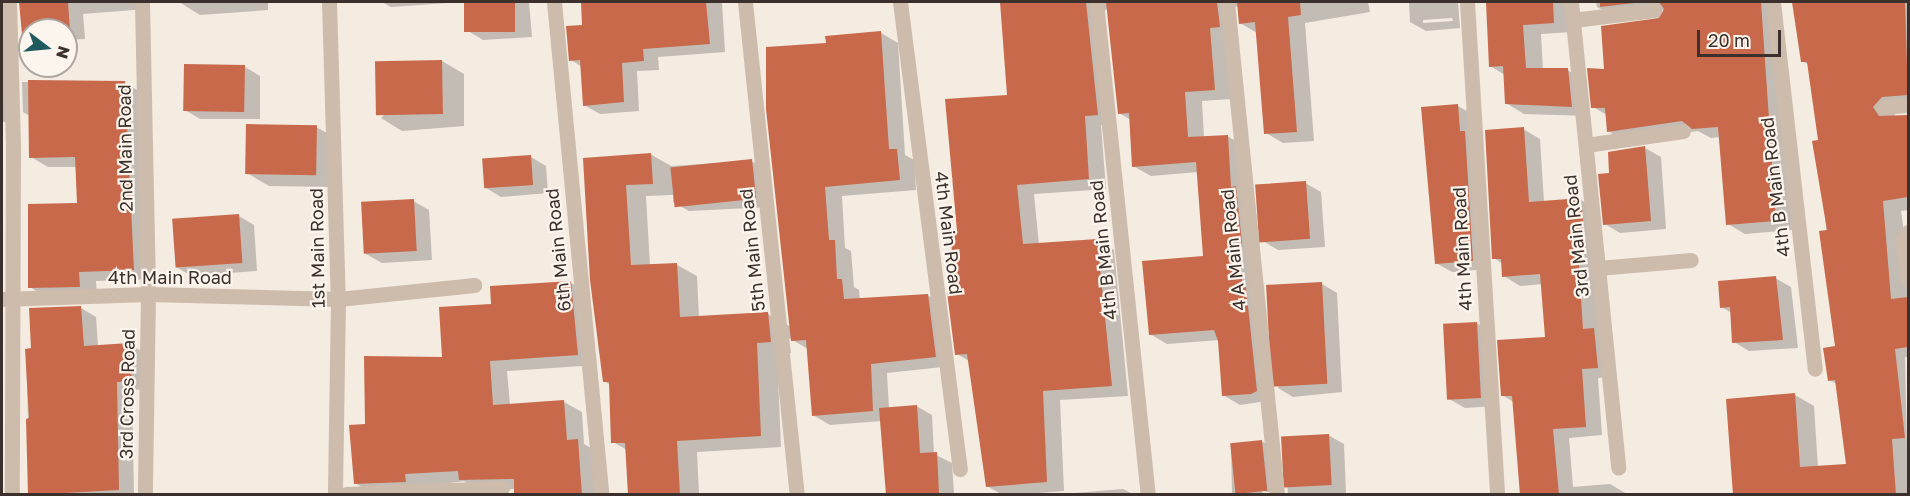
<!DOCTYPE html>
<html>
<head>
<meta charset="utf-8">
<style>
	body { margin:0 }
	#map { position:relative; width:1910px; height:496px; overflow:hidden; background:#f4ebe1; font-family:"Golos Text",sans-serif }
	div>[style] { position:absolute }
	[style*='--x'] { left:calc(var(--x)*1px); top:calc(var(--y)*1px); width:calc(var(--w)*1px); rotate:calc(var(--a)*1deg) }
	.shadow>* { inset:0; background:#0003 }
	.building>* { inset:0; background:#c8694b; transform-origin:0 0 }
	.street>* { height:15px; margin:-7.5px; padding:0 7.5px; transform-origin:7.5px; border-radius:7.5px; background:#cdbbac }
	span { translate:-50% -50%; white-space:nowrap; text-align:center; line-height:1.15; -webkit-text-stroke:4.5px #fbf5ee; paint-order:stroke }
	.street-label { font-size:18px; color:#3b302b }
	.frame { position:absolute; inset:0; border:3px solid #3b302b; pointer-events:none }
	.north { position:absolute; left:18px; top:18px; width:60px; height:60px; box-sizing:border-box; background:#fbf5ee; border:2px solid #aea6a0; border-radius:50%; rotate:106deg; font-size:16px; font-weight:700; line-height:24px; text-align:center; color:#3b302b }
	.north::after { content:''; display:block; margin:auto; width:21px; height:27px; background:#1f5a5e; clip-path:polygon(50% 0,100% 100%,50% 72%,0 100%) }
	.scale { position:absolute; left:1697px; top:30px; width:84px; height:27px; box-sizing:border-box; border:3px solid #3b302b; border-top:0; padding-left:8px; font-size:18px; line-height:21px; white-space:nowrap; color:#3b302b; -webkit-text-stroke:4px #fbf5ee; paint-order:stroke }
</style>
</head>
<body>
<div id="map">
	<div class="shadow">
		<div style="clip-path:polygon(21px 2px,146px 2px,146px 9px,83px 14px,85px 39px,66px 40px,66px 30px,30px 30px,30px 37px,23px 33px)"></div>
		<div style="clip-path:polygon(179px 2px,268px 2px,268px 10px,200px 15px)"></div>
		<div style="clip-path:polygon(382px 2px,462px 2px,391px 7px)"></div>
		<div style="clip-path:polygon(466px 2px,529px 2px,532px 37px,483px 40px,468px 31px)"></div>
		<div style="clip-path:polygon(582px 2px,722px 2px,725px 52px,658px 57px,659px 70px,637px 71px,639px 111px,600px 114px,584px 105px,582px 67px,571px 60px,584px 26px)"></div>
		<div style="clip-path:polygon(1002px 2px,1368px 2px,1370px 12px,1305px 23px,1314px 141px,1283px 143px,1266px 133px,1257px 33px,1240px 23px,1239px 6px,1235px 7px,1231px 99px,1202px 101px,1204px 138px,1227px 136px,1245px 146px,1273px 400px,1240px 405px,1223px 395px,1220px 340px,1167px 344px,1150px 334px,1205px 258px,1198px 172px,1151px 176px,1133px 166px,1131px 120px,1119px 113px,1108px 7px,1103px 13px,1115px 125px,1101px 125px,1106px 189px,1034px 194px,1039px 245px,1097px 240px,1114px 250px,1128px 396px,1060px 400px,1064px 491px,1025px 494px,1001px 494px,987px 486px,969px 361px,957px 354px,958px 232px,1009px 96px)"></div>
		<div style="clip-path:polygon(evenodd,1409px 2px,1458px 2px,1460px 28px,1426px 31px,1410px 22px,1409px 2px,1452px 18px,1453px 21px,1423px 23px,1423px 20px,1452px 18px)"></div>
		<div style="clip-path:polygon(1487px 2px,1570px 2px,1572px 32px,1541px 34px,1543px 70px,1567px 70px,1586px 80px,1589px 116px,1524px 114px,1506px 103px,1505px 75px,1490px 66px)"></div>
		<div style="clip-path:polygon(1596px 2px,1775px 2px,1792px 230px,1745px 234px,1728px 224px,1720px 137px,1711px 138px,1698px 131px,1625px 141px,1608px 131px,1607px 115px,1593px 107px,1606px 70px,1665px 10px,1614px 16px,1597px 7px)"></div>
		<div style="clip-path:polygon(1794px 2px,1908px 2px,1908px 107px,1902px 107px,1893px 117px,1908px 116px,1908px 210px,1901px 211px,1908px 260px,1908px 357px,1905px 357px,1908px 494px,1734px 494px,1795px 395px,1814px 406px,1818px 468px,1848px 465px,1837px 384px,1829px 380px,1836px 348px,1819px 141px,1809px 65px,1802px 61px)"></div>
		<div style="clip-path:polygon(2px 33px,4px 34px,17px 121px,2px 122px)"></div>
		<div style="clip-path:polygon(881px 33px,898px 43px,905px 155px,914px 160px,916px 190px,842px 196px,845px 248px,851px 251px,854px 287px,859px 290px,860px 300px,927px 295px,945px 305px,952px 366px,887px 373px,889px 409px,916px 406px,932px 415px,934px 454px,952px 463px,954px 494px,887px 494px,882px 421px,830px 425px,813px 415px,808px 349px,789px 338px,791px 353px,777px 354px,781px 447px,697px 452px,699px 494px,629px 494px,627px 450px,613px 442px,610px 385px,604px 381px,603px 355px,599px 353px,585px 159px,650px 154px,671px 166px,751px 161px,767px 170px,771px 207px,689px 211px,673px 202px,673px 195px,646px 196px,650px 266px,677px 265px,697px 276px,699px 318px,768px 314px,791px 327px,828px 45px)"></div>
		<div style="clip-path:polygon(442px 61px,464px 74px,464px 126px,402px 131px,381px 118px)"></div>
		<div style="clip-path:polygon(245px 67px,260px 76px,260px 119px,200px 119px,185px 110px)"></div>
		<div style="clip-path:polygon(22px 82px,125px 83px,142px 93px,151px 279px,96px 281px,97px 296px,47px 298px,30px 287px,79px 204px,77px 167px,48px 167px,31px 157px,30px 116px,23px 112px)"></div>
		<div style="clip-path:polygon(1458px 106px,1474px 115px,1488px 269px,1452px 272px,1436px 263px)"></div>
		<div style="clip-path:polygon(316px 127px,338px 139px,337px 187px,269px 186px,247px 173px)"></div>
		<div style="clip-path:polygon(1523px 129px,1540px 139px,1544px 202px,1581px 200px,1597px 209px,1614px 376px,1598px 378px,1602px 435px,1569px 438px,1573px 487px,1610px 484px,1627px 494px,1521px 494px,1514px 402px,1502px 395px,1546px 338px,1542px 284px,1520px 286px,1504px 276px,1503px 264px,1494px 258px)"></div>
		<div style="clip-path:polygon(1645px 148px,1661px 157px,1666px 229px,1620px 233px,1605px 224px,1611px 174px)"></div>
		<div style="clip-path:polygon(531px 157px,546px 166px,548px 193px,501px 197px,486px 188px)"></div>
		<div style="clip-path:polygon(1305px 183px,1321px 192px,1325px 247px,1278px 250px,1263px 241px)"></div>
		<div style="clip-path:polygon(413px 201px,429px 210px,432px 260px,382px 263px,366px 254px)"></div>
		<div style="clip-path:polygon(239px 216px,254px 225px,257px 271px,192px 276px,176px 267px)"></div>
		<div style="clip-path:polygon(1775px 278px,1791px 287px,1798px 348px,1749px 351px,1734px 342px,1732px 313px,1721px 307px)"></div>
		<div style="clip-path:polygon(571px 283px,589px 293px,596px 365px,507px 371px,510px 405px,564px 402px,582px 412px,584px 444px,596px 451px,599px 494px,517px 494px,516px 489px,479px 490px,464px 481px,373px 494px,355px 483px,366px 426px,444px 359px,492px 305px)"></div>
		<div style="clip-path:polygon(1322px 284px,1337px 293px,1342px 392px,1293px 397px,1278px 388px)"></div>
		<div style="clip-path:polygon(81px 308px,96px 317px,98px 346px,129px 344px,145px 353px,147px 389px,132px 390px,134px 494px,30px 494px,26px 350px,33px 349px)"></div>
		<div style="clip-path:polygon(1476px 323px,1492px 332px,1496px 406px,1465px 408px,1449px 399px)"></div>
		<div style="clip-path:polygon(1328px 435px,1344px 444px,1346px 494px,1288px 494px,1283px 440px)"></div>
		<div style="clip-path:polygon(1261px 441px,1277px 450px,1282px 494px,1262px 491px,1263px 494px,1232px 494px,1231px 444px)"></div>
		<div style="clip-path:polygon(1123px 489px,1133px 494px,1062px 494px)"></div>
	</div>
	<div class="building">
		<div style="clip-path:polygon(19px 2px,68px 2px,70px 31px,30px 30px,30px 34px,22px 34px)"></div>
		<div style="left:464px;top:2px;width:51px;height:30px"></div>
		<div style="clip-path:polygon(581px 2px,706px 2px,710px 44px,643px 49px,644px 61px,622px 63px,624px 102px,583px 106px,580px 60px,569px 61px,566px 26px,582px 25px)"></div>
		<div style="clip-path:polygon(1000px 2px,1086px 2px,1098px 115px,1085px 116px,1089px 179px,1017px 185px,1023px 244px,1097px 239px,1112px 386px,1043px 391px,1047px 482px,986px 487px,967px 354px,955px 355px,947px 292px,956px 292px,950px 232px,957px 231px,945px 99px,1007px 95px)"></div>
		<div style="clip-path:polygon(1106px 2px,1217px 2px,1220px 27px,1210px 28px,1215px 90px,1185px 92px,1188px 137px,1228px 135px,1231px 187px,1236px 186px,1242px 243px,1242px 288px,1246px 287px,1257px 391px,1251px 394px,1222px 396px,1218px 341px,1214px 330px,1149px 335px,1142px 261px,1203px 256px,1196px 162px,1132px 167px,1129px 113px,1118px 114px)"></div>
		<div style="clip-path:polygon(1237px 2px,1300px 2px,1301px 15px,1288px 17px,1297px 132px,1264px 134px,1255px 22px,1239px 24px)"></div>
		<div style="clip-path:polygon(1486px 2px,1553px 2px,1554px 23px,1523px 25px,1526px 68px,1568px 68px,1572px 107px,1505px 104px,1503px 66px,1489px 67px)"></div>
		<div style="clip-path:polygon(1600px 2px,1643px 2px,1600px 7px)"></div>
		<div style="clip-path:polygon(1659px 2px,1761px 2px,1776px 221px,1726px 225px,1718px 127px,1692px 129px,1682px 121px,1607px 132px,1605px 108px,1591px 108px,1587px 68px,1604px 69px,1601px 26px,1659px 18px,1664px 9px)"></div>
		<div style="clip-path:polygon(1792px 2px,1905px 2px,1908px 95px,1882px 97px,1873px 107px,1879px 116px,1908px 115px,1908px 197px,1883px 201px,1891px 299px,1908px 297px,1908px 347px,1895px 349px,1905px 438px,1892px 439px,1896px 495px,1733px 495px,1726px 399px,1795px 393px,1800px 467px,1846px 464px,1835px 380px,1828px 381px,1823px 348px,1835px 346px,1819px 231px,1827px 230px,1812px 141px,1818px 140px,1807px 62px,1801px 62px)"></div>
		<div style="clip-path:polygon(881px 31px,889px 149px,897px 149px,900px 180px,825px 187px,829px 240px,835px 240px,837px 279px,842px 279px,844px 299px,928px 294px,936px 357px,871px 364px,873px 411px,812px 416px,806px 340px,791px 341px,766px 109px,766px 47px,826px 43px,825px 36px)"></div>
		<div style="left:442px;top:60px;width:54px;height:67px;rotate:89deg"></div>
		<div style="left:184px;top:64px;width:61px;height:47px;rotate:1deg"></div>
		<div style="clip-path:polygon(28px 80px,125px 81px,134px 270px,79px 272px,80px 287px,28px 288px,28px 204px,77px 203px,75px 157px,29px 158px)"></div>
		<div style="clip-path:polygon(1458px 104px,1460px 131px,1465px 131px,1473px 261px,1435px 264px,1421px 107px)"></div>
		<div style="left:246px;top:124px;width:71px;height:50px;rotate:1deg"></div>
		<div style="clip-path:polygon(1524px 127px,1529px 202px,1581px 198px,1586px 249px,1578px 250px,1583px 329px,1594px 328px,1598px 368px,1582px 369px,1586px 427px,1553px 429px,1559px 495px,1520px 495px,1512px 396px,1501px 396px,1497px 340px,1545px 337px,1540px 274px,1502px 277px,1501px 259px,1492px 259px,1485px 130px)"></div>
		<div style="clip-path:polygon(1645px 146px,1651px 221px,1603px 225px,1598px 174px,1609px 173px,1608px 152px)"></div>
		<div style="clip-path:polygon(651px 153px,653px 184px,626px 185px,631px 265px,677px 263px,680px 317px,768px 312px,771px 342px,757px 343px,761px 436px,677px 441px,680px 495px,628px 495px,625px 443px,611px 443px,609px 382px,603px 382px,590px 280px,583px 158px)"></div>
		<div style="left:531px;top:155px;width:30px;height:49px;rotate:86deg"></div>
		<div style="left:752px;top:159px;width:40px;height:82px;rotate:84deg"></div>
		<div style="left:1306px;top:181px;width:58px;height:51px;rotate:86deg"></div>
		<div style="left:414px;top:199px;width:52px;height:53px;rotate:87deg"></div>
		<div style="left:239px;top:214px;width:49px;height:67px;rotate:86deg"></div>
		<div style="clip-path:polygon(1776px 276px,1783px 340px,1732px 343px,1730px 307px,1720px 308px,1718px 281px)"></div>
		<div style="clip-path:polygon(571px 281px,578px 355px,490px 361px,493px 405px,564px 400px,567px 440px,578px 439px,582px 495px,514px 495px,514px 479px,459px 480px,458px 471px,405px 474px,406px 482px,354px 484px,349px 425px,365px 424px,364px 356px,442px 357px,439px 307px,491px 304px,490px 286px)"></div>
		<div style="left:1322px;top:282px;width:102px;height:56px;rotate:87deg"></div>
		<div style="clip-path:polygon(81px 306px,84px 346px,129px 343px,132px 381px,117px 382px,119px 490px,28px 495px,26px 419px,29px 418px,25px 349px,31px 348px,29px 308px)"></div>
		<div style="left:1477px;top:322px;width:76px;height:34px;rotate:87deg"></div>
		<div style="clip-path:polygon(917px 405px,920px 453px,937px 452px,939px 493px,886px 495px,879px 408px)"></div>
		<div style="left:1329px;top:434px;width:51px;height:48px;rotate:87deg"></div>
		<div style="left:1262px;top:440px;width:51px;height:32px;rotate:84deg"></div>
	</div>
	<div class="street">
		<div style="--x:9;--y:2;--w:146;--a:88.4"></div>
		<div style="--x:13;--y:148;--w:346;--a:90.2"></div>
		<div style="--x:142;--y:2;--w:292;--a:88.8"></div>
		<div style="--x:148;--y:294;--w:200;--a:90.9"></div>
		<div style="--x:329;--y:2;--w:297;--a:88.3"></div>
		<div style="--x:338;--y:299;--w:195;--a:90.9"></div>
		<div style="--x:554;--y:2;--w:494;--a:84.5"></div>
		<div style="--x:745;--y:2;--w:495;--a:84"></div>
		<div style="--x:900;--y:2;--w:471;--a:82.7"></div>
		<div style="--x:1096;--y:2;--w:495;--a:84"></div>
		<div style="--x:1227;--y:2;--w:495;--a:84.2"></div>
		<div style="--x:1467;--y:2;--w:493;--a:86.5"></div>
		<div style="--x:1571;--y:2;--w:468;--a:84.2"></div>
		<div style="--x:1773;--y:2;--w:369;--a:83.5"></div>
		<div style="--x:1573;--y:20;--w:82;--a:-7"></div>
		<div style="--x:1883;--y:107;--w:25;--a:-5"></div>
		<div style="--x:1586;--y:145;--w:98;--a:-8.2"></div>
		<div style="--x:1598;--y:268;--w:93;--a:-4.9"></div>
		<div style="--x:1908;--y:280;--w:40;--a:-98.5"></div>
		<div style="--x:1902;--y:240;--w:10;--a:-53"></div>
		<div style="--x:2;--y:299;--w:146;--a:-2"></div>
		<div style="--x:148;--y:294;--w:190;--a:1.5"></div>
		<div style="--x:338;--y:299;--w:137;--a:-5.9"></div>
		<div style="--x:346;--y:494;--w:156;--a:-2.2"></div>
	</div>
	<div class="street-label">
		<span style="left:125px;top:148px;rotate:-91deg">2nd Main Road</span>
		<span style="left:1775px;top:187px;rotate:-97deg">4th B Main Road</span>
		<span style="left:949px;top:233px;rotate:83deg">4th Main Road</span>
		<span style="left:1576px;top:236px;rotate:-96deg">3rd Main Road</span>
		<span style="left:317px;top:248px;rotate:-91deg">1st Main Road</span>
		<span style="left:1462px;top:249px;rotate:-93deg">4th Main Road</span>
		<span style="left:558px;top:250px;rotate:-96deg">6th Main Road</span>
		<span style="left:752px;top:250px;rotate:-96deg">5th Main Road</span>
		<span style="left:1103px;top:250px;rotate:-96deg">4th B Main Road</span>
		<span style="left:1233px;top:250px;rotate:-96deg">4 A Main Road</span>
		<span style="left:170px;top:277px">4th Main Road</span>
		<span style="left:127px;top:394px;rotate:-89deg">3rd Cross Road</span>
	</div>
	<div class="frame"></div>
	<div class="north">N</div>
	<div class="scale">20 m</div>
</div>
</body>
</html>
